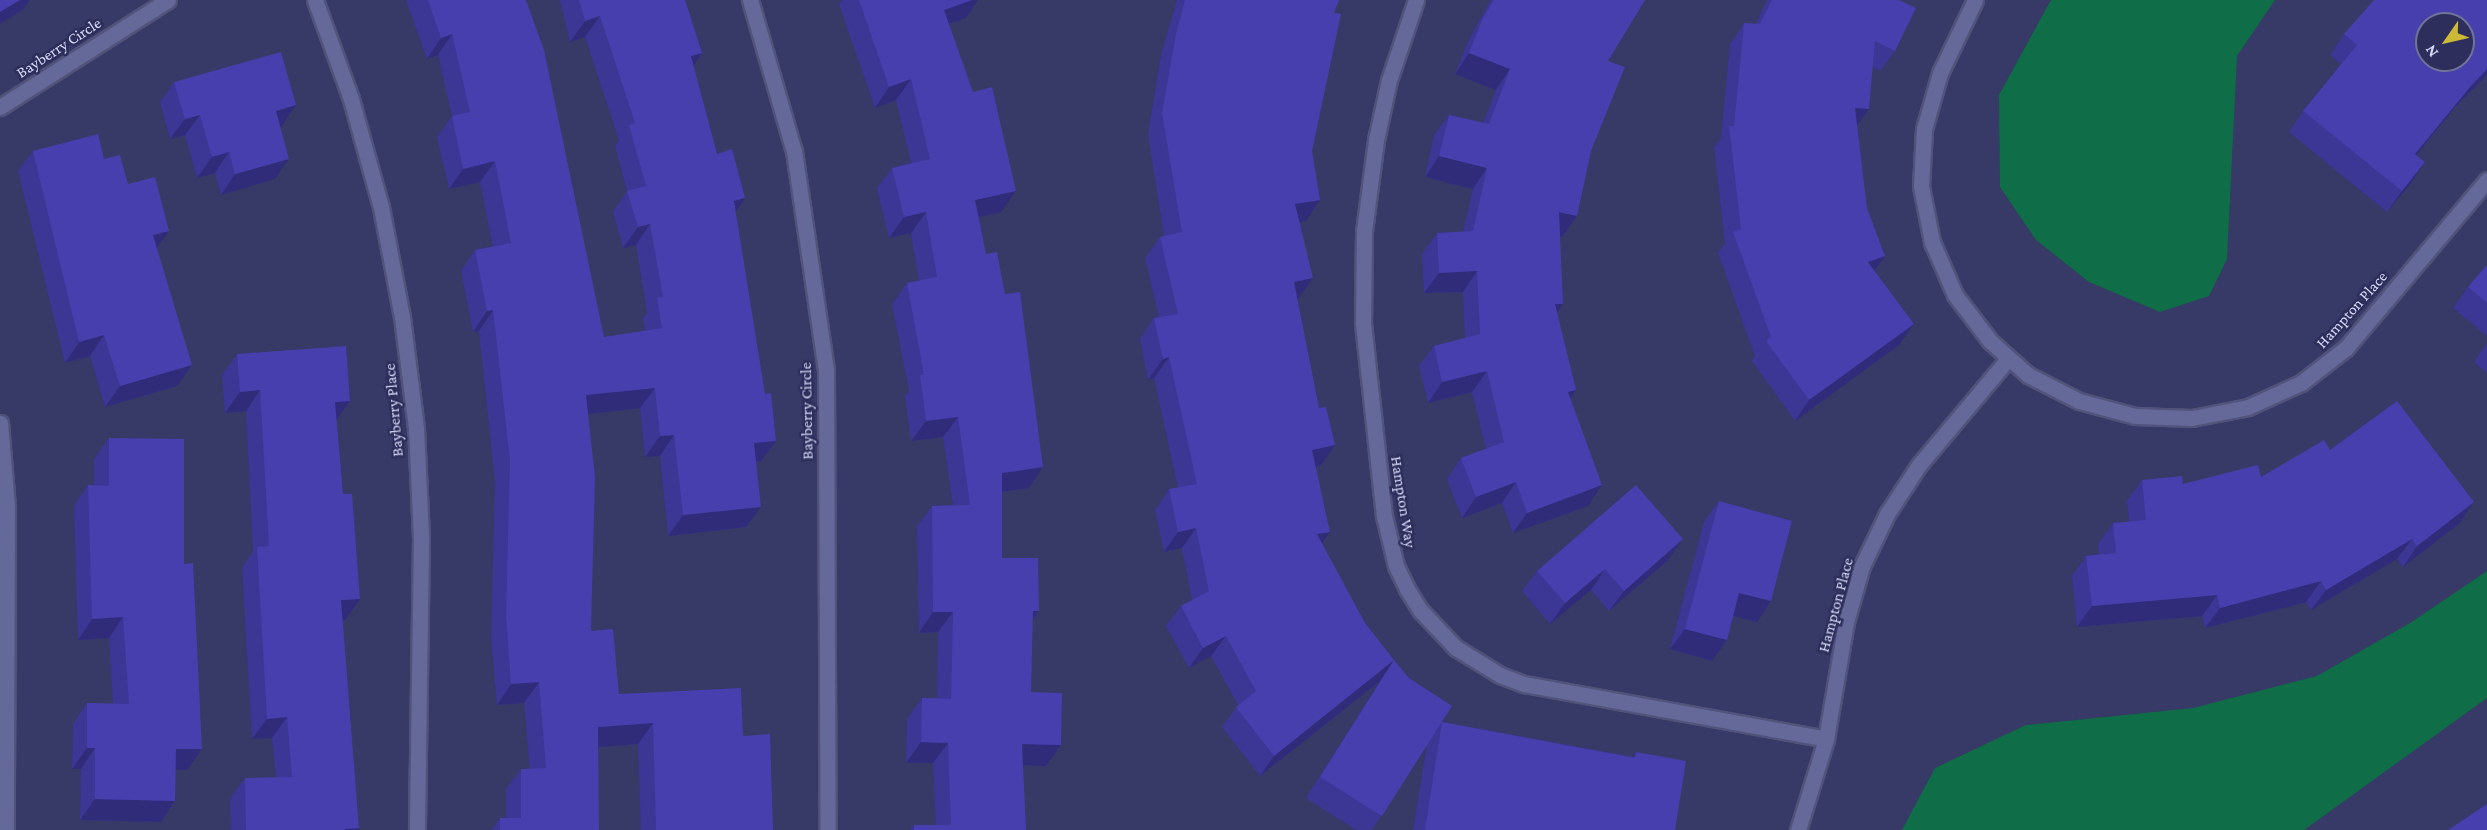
<!DOCTYPE html>
<html>
<head>
<meta charset="utf-8">
<style>
	body { margin:0 }
	#map { position:relative; width:2487px; height:830px; overflow:hidden; background:#373966; font-family:"Crimson Pro",serif }
	div>[style] { position:absolute }
	[style*='--x'] { left:calc(var(--x)*1px); top:calc(var(--y)*1px); width:calc(var(--w)*1px); rotate:calc(var(--a)*1deg) }
	.water>* { inset:0; background:#0f6d47 }
	.roads { filter:drop-shadow(2px 0 #52537a) drop-shadow(-2px 0 #52537a) drop-shadow(0 2px #52537a) drop-shadow(0 -2px #52537a) }
	.minor>* { height:15px; margin:-7.5px; padding:0 7.5px; transform-origin:7.5px; border-radius:7.5px; background:#65699a }
	.wall>* { inset:0; background:#3c3695 }
	.shaded-wall>* { inset:0; background:#312c79 }
	.building>* { inset:0; background:#463fad }
	span { translate:-50% -50%; white-space:nowrap; text-align:center; line-height:1.15; -webkit-text-stroke:5px #2d2e5b; paint-order:stroke }
	.street-label { font-size:16px; color:#d6daf6 }
	.north { position:absolute; left:2415px; top:12px; width:60px; height:60px; box-sizing:border-box; background:#2d2e5b; border:2px solid #717399; border-radius:50%; rotate:236deg; font-size:16px; font-weight:700; line-height:24px; text-align:center; color:#d6daf6 }
	.north::after { content:''; display:block; margin:auto; width:21px; height:27px; background:#cdb938; clip-path:polygon(50% 0,100% 100%,50% 72%,0 100%) }
</style>
</head>
<body>
<div id="map">
	<div class="water">
		<div style="clip-path:polygon(2051px 0,2275px 0,2237px 56px,2227px 259px,2209px 296px,2160px 312px,2089px 282px,2036px 240px,2000px 187px,1999px 95px)"></div>
		<div style="clip-path:polygon(2487px 571px,2487px 698px,2304px 830px,1902px 830px,1935px 768px,2026px 725px,2193px 708px,2317px 676px,2410px 623px)"></div>
	</div>
	<div class="roads">
		<div class="minor">
			<div style="--x:315;--y:0;--w:105;--a:70"></div>
			<div style="--x:351;--y:99;--w:112;--a:74.5"></div>
			<div style="--x:381;--y:207;--w:112;--a:79.2"></div>
			<div style="--x:402;--y:317;--w:112;--a:82.8"></div>
			<div style="--x:416;--y:428;--w:111;--a:87.4"></div>
			<div style="--x:421;--y:539;--w:291;--a:90.8"></div>
			<div style="--x:750;--y:0;--w:157;--a:73.8"></div>
			<div style="--x:794;--y:151;--w:221;--a:81.7"></div>
			<div style="--x:826;--y:370;--w:460;--a:89.8"></div>
			<div style="--x:1416;--y:0;--w:84;--a:108.6"></div>
			<div style="--x:1389;--y:80;--w:61;--a:102.2"></div>
			<div style="--x:1376;--y:140;--w:92;--a:97.5"></div>
			<div style="--x:1364;--y:231;--w:92;--a:90.6"></div>
			<div style="--x:1363;--y:323;--w:194;--a:83.8"></div>
			<div style="--x:1384;--y:516;--w:51;--a:76.5"></div>
			<div style="--x:1396;--y:566;--w:25;--a:64"></div>
			<div style="--x:1407;--y:589;--w:26;--a:58"></div>
			<div style="--x:1421;--y:611;--w:51;--a:46.6"></div>
			<div style="--x:1456;--y:648;--w:52;--a:31.5"></div>
			<div style="--x:1500;--y:675;--w:26;--a:21"></div>
			<div style="--x:1524;--y:684;--w:307;--a:10.3"></div>
			<div style="--x:1975;--y:0;--w:81;--a:115.6"></div>
			<div style="--x:1940;--y:73;--w:58;--a:105.9"></div>
			<div style="--x:1924;--y:129;--w:57;--a:93"></div>
			<div style="--x:1921;--y:186;--w:57;--a:78.9"></div>
			<div style="--x:1932;--y:242;--w:58;--a:66.5"></div>
			<div style="--x:1955;--y:295;--w:58;--a:52.7"></div>
			<div style="--x:1990;--y:341;--w:51;--a:41.8"></div>
			<div style="--x:2028;--y:375;--w:57;--a:27"></div>
			<div style="--x:2079;--y:401;--w:58;--a:15"></div>
			<div style="--x:2135;--y:416;--w:57;--a:2"></div>
			<div style="--x:2192;--y:418;--w:57;--a:-11.1"></div>
			<div style="--x:2248;--y:407;--w:58;--a:-24.4"></div>
			<div style="--x:2301;--y:383;--w:57;--a:-37.9"></div>
			<div style="--x:2346;--y:348;--w:219;--a:-50"></div>
			<div style="--x:0;--y:107;--w:199;--a:-32.5"></div>
			<div style="--x:0;--y:423;--w:84;--a:85.2"></div>
			<div style="--x:7;--y:507;--w:323;--a:90.2"></div>
			<div style="--x:1798;--y:830;--w:95;--a:-72.9"></div>
			<div style="--x:1826;--y:739;--w:119;--a:-80.3"></div>
			<div style="--x:1846;--y:622;--w:58;--a:-74.1"></div>
			<div style="--x:1862;--y:566;--w:58;--a:-64.3"></div>
			<div style="--x:1887;--y:514;--w:59;--a:-56.9"></div>
			<div style="--x:1919;--y:465;--w:138;--a:-50"></div>
		</div>
	</div>
	<div class="wall">
		<div style="clip-path:polygon(406px 0,526px 0,604px 337px,645px 331px,643px 319px,647px 312px,636px 245px,623px 248px,613px 212px,627px 191px,615px 146px,619px 140px,585px 37px,570px 42px,560px 0,685px 0,702px 53px,693px 66px,717px 154px,735px 213px,765px 394px,776px 441px,761px 461px,756px 462px,746px 527px,668px 536px,660px 456px,645px 457px,640px 408px,588px 414px,591px 631px,619px 694px,743px 736px,773px 830px,641px 830px,638px 744px,598px 747px,599px 830px,492px 830px,500px 818px,506px 818px,506px 789px,521px 769px,530px 769px,524px 703px,497px 705px,491px 637px,495px 481px,479px 331px,473px 332px,461px 271px,475px 250px,493px 247px,480px 182px,449px 189px,437px 137px,452px 116px,438px 55px,427px 59px)"></div>
		<div style="clip-path:polygon(842px 0,978px 0,966px 18px,949px 24px,1001px 212px,979px 217px,1029px 488px,1002px 492px,1002px 558px,1039px 611px,1032px 620px,1031px 692px,1061px 745px,1046px 766px,1023px 765px,1026px 830px,910px 830px,914px 825px,936px 825px,933px 763px,906px 763px,907px 719px,922px 698px,937px 698px,938px 632px,919px 633px,917px 526px,932px 506px,953px 505px,943px 437px,911px 441px,905px 396px,909px 391px,892px 304px,907px 283px,919px 281px,911px 233px,889px 238px,877px 188px,892px 168px,911px 163px,896px 100px,875px 108px,839px 4px)"></div>
		<div style="clip-path:polygon(1177px 0,1339px 0,1334px 13px,1312px 151px,1306px 221px,1299px 222px,1298px 299px,1297px 299px,1319px 408px,1335px 445px,1320px 466px,1316px 467px,1322px 543px,1380px 681px,1260px 776px,1222px 727px,1238px 705px,1211px 656px,1189px 668px,1166px 626px,1181px 606px,1192px 600px,1182px 548px,1164px 552px,1155px 510px,1169px 489px,1178px 488px,1154px 378px,1148px 380px,1140px 339px,1154px 318px,1159px 317px,1145px 258px,1160px 237px,1164px 236px,1148px 134px,1161px 55px)"></div>
		<div style="clip-path:polygon(1491px 0,1645px 0,1608px 61px,1591px 151px,1577px 216px,1562px 237px,1560px 236px,1557px 313px,1576px 390px,1570px 399px,1588px 506px,1513px 533px,1502px 503px,1462px 518px,1447px 479px,1461px 458px,1486px 449px,1472px 392px,1428px 403px,1419px 366px,1434px 346px,1465px 338px,1463px 292px,1424px 293px,1422px 254px,1437px 233px,1463px 232px,1473px 189px,1425px 177px,1434px 135px,1449px 115px,1483px 123px,1496px 90px,1455px 74px,1469px 39px)"></div>
		<div style="clip-path:polygon(1767px 0,1899px 0,1895px 51px,1880px 71px,1872px 67px,1857px 125px,1874px 271px,1899px 345px,1795px 421px,1752px 361px,1755px 356px,1718px 253px,1725px 243px,1714px 147px,1721px 138px,1730px 44px,1744px 23px,1756px 24px)"></div>
		<div style="clip-path:polygon(2487px 0,2487px 75px,2455px 107px,2416px 155px,2411px 183px,2387px 212px,2289px 132px,2303px 111px,2341px 64px,2330px 55px,2344px 34px)"></div>
		<div style="clip-path:polygon(174px 82px,282px 126px,280px 126px,275px 179px,221px 195px,215px 173px,197px 178px,185px 135px,170px 139px,160px 102px)"></div>
		<div style="clip-path:polygon(33px 151px,104px 159px,128px 184px,157px 247px,177px 386px,105px 407px,90px 356px,65px 363px,18px 171px)"></div>
		<div style="clip-path:polygon(2487px 265px,2487px 336px,2453px 308px,2468px 287px)"></div>
		<div style="clip-path:polygon(2487px 343px,2487px 373px,2474px 362px)"></div>
		<div style="clip-path:polygon(237px 354px,350px 401px,336px 420px,343px 494px,360px 599px,345px 620px,343px 620px,358px 830px,231px 830px,230px 799px,245px 778px,276px 778px,272px 738px,252px 739px,242px 568px,253px 551px,246px 411px,225px 413px,222px 375px)"></div>
		<div style="clip-path:polygon(109px 438px,184px 564px,187px 770px,176px 769px,175px 801px,161px 822px,80px 820px,81px 769px,72px 769px,73px 724px,87px 703px,113px 704px,109px 638px,78px 640px,74px 506px,88px 485px,94px 485px,94px 459px)"></div>
		<div style="clip-path:polygon(2330px 450px,2460px 523px,2403px 567px,2397px 559px,2311px 610px,2306px 602px,2205px 628px,2202px 616px,2077px 627px,2072px 576px,2086px 556px,2099px 554px,2098px 544px,2113px 523px,2129px 522px,2127px 501px,2142px 480px,2183px 484px,2261px 477px)"></div>
		<div style="clip-path:polygon(1719px 501px,1757px 622px,1733px 616px,1727px 640px,1712px 661px,1670px 649px,1704px 522px)"></div>
		<div style="clip-path:polygon(1668px 560px,1609px 611px,1591px 590px,1550px 624px,1522px 591px,1537px 571px)"></div>
		<div style="clip-path:polygon(1394px 660px,1442px 722px,1633px 757px,1636px 752px,1675px 830px,1413px 830px,1427px 745px,1372px 830px,1356px 830px,1306px 798px,1380px 681px)"></div>
	</div>
	<div class="shaded-wall">
		<div style="clip-path:polygon(20px 0,30px 0,24px 9px,0 24px,0 12px)"></div>
		<div style="clip-path:polygon(972px 0,978px 0,966px 18px,930px 30px,944px 10px)"></div>
		<div style="clip-path:polygon(600px 16px,585px 37px,570px 42px,585px 21px)"></div>
		<div style="clip-path:polygon(452px 34px,438px 55px,427px 59px,441px 38px)"></div>
		<div style="clip-path:polygon(702px 53px,688px 74px,691px 56px)"></div>
		<div style="clip-path:polygon(1469px 53px,1510px 69px,1496px 90px,1455px 74px)"></div>
		<div style="clip-path:polygon(2487px 69px,2487px 75px,2455px 107px,2400px 175px,2415px 154px,2470px 87px)"></div>
		<div style="clip-path:polygon(911px 79px,896px 100px,875px 108px,889px 87px)"></div>
		<div style="clip-path:polygon(296px 105px,282px 126px,262px 132px,276px 111px)"></div>
		<div style="clip-path:polygon(1855px 108px,1869px 109px,1854px 130px)"></div>
		<div style="clip-path:polygon(200px 115px,185px 135px,170px 139px,185px 119px)"></div>
		<div style="clip-path:polygon(229px 152px,215px 173px,197px 178px,212px 157px)"></div>
		<div style="clip-path:polygon(1439px 156px,1487px 168px,1473px 189px,1425px 177px)"></div>
		<div style="clip-path:polygon(289px 159px,275px 179px,221px 195px,235px 174px)"></div>
		<div style="clip-path:polygon(495px 161px,480px 182px,449px 189px,463px 169px)"></div>
		<div style="clip-path:polygon(2425px 162px,2411px 183px,2387px 212px,2402px 191px)"></div>
		<div style="clip-path:polygon(1016px 191px,1001px 212px,961px 221px,975px 200px)"></div>
		<div style="clip-path:polygon(745px 198px,731px 219px,734px 201px)"></div>
		<div style="clip-path:polygon(1320px 200px,1306px 221px,1280px 225px,1295px 204px)"></div>
		<div style="clip-path:polygon(926px 212px,911px 233px,889px 238px,904px 217px)"></div>
		<div style="clip-path:polygon(1559px 212px,1577px 216px,1562px 237px,1544px 232px)"></div>
		<div style="clip-path:polygon(650px 224px,636px 245px,623px 248px,638px 227px)"></div>
		<div style="clip-path:polygon(169px 231px,154px 252px,153px 235px)"></div>
		<div style="clip-path:polygon(1885px 256px,1870px 277px,1868px 262px)"></div>
		<div style="clip-path:polygon(1477px 271px,1463px 292px,1424px 293px,1439px 273px)"></div>
		<div style="clip-path:polygon(1313px 278px,1298px 299px,1279px 303px,1294px 282px)"></div>
		<div style="clip-path:polygon(1555px 304px,1563px 304px,1549px 325px)"></div>
		<div style="clip-path:polygon(493px 310px,479px 331px,473px 332px,487px 311px)"></div>
		<div style="clip-path:polygon(1914px 324px,1899px 345px,1795px 421px,1809px 400px)"></div>
		<div style="clip-path:polygon(104px 335px,90px 356px,65px 363px,79px 342px)"></div>
		<div style="clip-path:polygon(1169px 357px,1154px 378px,1148px 380px,1163px 359px)"></div>
		<div style="clip-path:polygon(192px 365px,177px 386px,105px 407px,120px 386px)"></div>
		<div style="clip-path:polygon(1487px 371px,1472px 392px,1428px 403px,1442px 382px)"></div>
		<div style="clip-path:polygon(655px 388px,640px 408px,571px 416px,586px 395px)"></div>
		<div style="clip-path:polygon(260px 390px,246px 411px,225px 413px,240px 392px)"></div>
		<div style="clip-path:polygon(1576px 390px,1562px 411px,1568px 392px)"></div>
		<div style="clip-path:polygon(350px 401px,335px 422px,335px 402px)"></div>
		<div style="clip-path:polygon(958px 417px,943px 437px,911px 441px,926px 421px)"></div>
		<div style="clip-path:polygon(674px 435px,660px 456px,645px 457px,660px 436px)"></div>
		<div style="clip-path:polygon(776px 441px,761px 461px,740px 464px,754px 443px)"></div>
		<div style="clip-path:polygon(1335px 445px,1320px 466px,1298px 471px,1312px 450px)"></div>
		<div style="clip-path:polygon(1043px 467px,1029px 488px,987px 494px,1002px 473px)"></div>
		<div style="clip-path:polygon(1516px 482px,1502px 503px,1462px 518px,1476px 497px)"></div>
		<div style="clip-path:polygon(1602px 485px,1588px 506px,1513px 533px,1527px 513px)"></div>
		<div style="clip-path:polygon(2474px 502px,2460px 523px,2403px 567px,2417px 546px)"></div>
		<div style="clip-path:polygon(761px 507px,746px 527px,668px 536px,683px 515px)"></div>
		<div style="clip-path:polygon(1196px 528px,1182px 548px,1164px 552px,1178px 532px)"></div>
		<div style="clip-path:polygon(1330px 532px,1315px 553px,1317px 534px)"></div>
		<div style="clip-path:polygon(1683px 539px,1668px 560px,1609px 611px,1624px 591px)"></div>
		<div style="clip-path:polygon(2412px 539px,2397px 559px,2311px 610px,2326px 590px)"></div>
		<div style="clip-path:polygon(1605px 569px,1591px 590px,1550px 624px,1565px 603px)"></div>
		<div style="clip-path:polygon(2321px 581px,2306px 602px,2205px 628px,2220px 608px)"></div>
		<div style="clip-path:polygon(1739px 593px,1771px 601px,1757px 622px,1725px 614px)"></div>
		<div style="clip-path:polygon(2217px 595px,2202px 616px,2077px 627px,2092px 606px)"></div>
		<div style="clip-path:polygon(360px 599px,345px 620px,327px 621px,341px 600px)"></div>
		<div style="clip-path:polygon(1033px 611px,1039px 611px,1024px 631px)"></div>
		<div style="clip-path:polygon(933px 612px,953px 612px,938px 632px,919px 633px)"></div>
		<div style="clip-path:polygon(123px 617px,109px 638px,78px 640px,92px 619px)"></div>
		<div style="clip-path:polygon(1685px 629px,1727px 640px,1712px 661px,1670px 649px)"></div>
		<div style="clip-path:polygon(1226px 636px,1211px 656px,1189px 668px,1203px 648px)"></div>
		<div style="clip-path:polygon(1394px 660px,1380px 681px,1260px 776px,1274px 756px)"></div>
		<div style="clip-path:polygon(539px 682px,524px 703px,497px 705px,511px 684px)"></div>
		<div style="clip-path:polygon(287px 717px,272px 738px,252px 739px,267px 719px)"></div>
		<div style="clip-path:polygon(653px 723px,638px 744px,583px 748px,598px 727px)"></div>
		<div style="clip-path:polygon(921px 742px,948px 743px,933px 763px,906px 763px)"></div>
		<div style="clip-path:polygon(1022px 744px,1061px 745px,1046px 766px,1008px 765px)"></div>
		<div style="clip-path:polygon(87px 748px,95px 748px,81px 769px,72px 769px)"></div>
		<div style="clip-path:polygon(176px 749px,202px 749px,187px 770px,161px 769px)"></div>
		<div style="clip-path:polygon(95px 799px,175px 801px,161px 822px,80px 820px)"></div>
		<div style="clip-path:polygon(359px 828px,358px 830px,344px 830px,345px 829px)"></div>
	</div>
	<div class="building">
		<div style="clip-path:polygon(0 0,20px 0,0 12px)"></div>
		<div style="clip-path:polygon(428px 0,526px 0,544px 50px,604px 337px,662px 328px,657px 298px,663px 297px,650px 224px,638px 227px,627px 191px,646px 186px,629px 125px,635px 123px,600px 16px,585px 21px,579px 0,685px 0,702px 53px,691px 56px,717px 154px,732px 149px,745px 198px,734px 201px,765px 394px,771px 393px,776px 441px,754px 443px,761px 507px,683px 515px,674px 435px,660px 436px,655px 388px,586px 395px,595px 477px,591px 631px,613px 629px,619px 694px,741px 688px,743px 736px,770px 734px,773px 830px,656px 830px,653px 723px,598px 727px,599px 830px,500px 830px,500px 818px,521px 818px,521px 769px,546px 768px,539px 682px,511px 684px,506px 616px,510px 460px,493px 310px,487px 311px,475px 250px,511px 243px,495px 161px,463px 169px,452px 116px,470px 112px,452px 34px,441px 38px)"></div>
		<div style="clip-path:polygon(859px 0,972px 0,944px 10px,973px 92px,992px 87px,1016px 191px,975px 200px,986px 254px,997px 252px,1005px 294px,1020px 292px,1043px 467px,1002px 473px,1002px 558px,1038px 558px,1039px 611px,1033px 611px,1031px 692px,1062px 693px,1061px 745px,1022px 744px,1026px 830px,914px 830px,914px 825px,951px 825px,948px 743px,921px 742px,922px 698px,951px 699px,953px 612px,933px 612px,932px 506px,970px 505px,958px 417px,926px 421px,920px 375px,924px 375px,907px 283px,937px 277px,926px 212px,904px 217px,892px 168px,930px 159px,911px 79px,889px 87px)"></div>
		<div style="clip-path:polygon(1185px 0,1339px 0,1334px 13px,1341px 14px,1312px 151px,1320px 200px,1295px 204px,1313px 278px,1294px 282px,1319px 408px,1326px 407px,1335px 445px,1312px 450px,1330px 532px,1317px 534px,1365px 623px,1394px 660px,1274px 756px,1236px 707px,1256px 691px,1226px 636px,1203px 648px,1181px 606px,1209px 591px,1196px 528px,1178px 532px,1169px 489px,1197px 484px,1169px 357px,1163px 359px,1154px 318px,1178px 314px,1160px 237px,1182px 232px,1162px 113px,1176px 34px)"></div>
		<div style="clip-path:polygon(1494px 0,1645px 0,1608px 61px,1625px 67px,1591px 151px,1577px 216px,1559px 212px,1563px 304px,1555px 304px,1576px 390px,1568px 392px,1602px 485px,1527px 513px,1516px 482px,1476px 497px,1461px 458px,1504px 442px,1487px 371px,1442px 382px,1434px 346px,1480px 334px,1477px 271px,1439px 273px,1437px 233px,1473px 231px,1487px 168px,1439px 156px,1449px 115px,1489px 124px,1510px 69px,1469px 53px,1483px 18px)"></div>
		<div style="clip-path:polygon(1772px 0,1899px 0,1916px 8px,1895px 51px,1875px 41px,1869px 109px,1855px 108px,1867px 208px,1885px 256px,1868px 262px,1914px 324px,1809px 400px,1766px 341px,1771px 337px,1733px 232px,1741px 229px,1729px 126px,1734px 126px,1744px 23px,1760px 24px)"></div>
		<div style="clip-path:polygon(evenodd,2374px 0,2487px 0,2487px 69px,2470px 87px,2415px 154px,2425px 162px,2402px 191px,2303px 111px,2357px 45px,2344px 34px,2374px 0,2427px 24px,2463px 24px,2463px 60px,2427px 60px,2427px 24px)"></div>
		<div style="clip-path:polygon(281px 52px,296px 105px,276px 111px,289px 159px,235px 174px,229px 152px,212px 157px,200px 115px,185px 119px,174px 82px)"></div>
		<div style="clip-path:polygon(98px 134px,104px 159px,120px 155px,128px 184px,155px 177px,169px 231px,153px 235px,192px 365px,120px 386px,104px 335px,79px 342px,33px 151px)"></div>
		<div style="clip-path:polygon(2487px 265px,2487px 303px,2468px 287px)"></div>
		<div style="clip-path:polygon(346px 346px,350px 401px,335px 402px,343px 494px,352px 494px,360px 599px,341px 600px,359px 828px,345px 829px,345px 830px,246px 830px,245px 778px,292px 777px,287px 717px,267px 719px,257px 547px,269px 546px,260px 390px,240px 392px,237px 354px)"></div>
		<div style="clip-path:polygon(2397px 401px,2474px 502px,2417px 546px,2412px 539px,2326px 590px,2321px 581px,2220px 608px,2217px 595px,2092px 606px,2086px 556px,2116px 553px,2113px 523px,2146px 520px,2142px 480px,2182px 476px,2183px 484px,2258px 465px,2261px 477px,2324px 440px,2330px 450px)"></div>
		<div style="clip-path:polygon(109px 438px,184px 439px,184px 564px,193px 563px,202px 749px,176px 749px,175px 801px,95px 799px,95px 748px,87px 748px,87px 703px,129px 704px,123px 617px,92px 619px,88px 485px,109px 486px)"></div>
		<div style="clip-path:polygon(1636px 485px,1683px 539px,1624px 591px,1605px 569px,1565px 603px,1537px 571px)"></div>
		<div style="clip-path:polygon(1719px 501px,1792px 521px,1771px 601px,1739px 593px,1727px 640px,1685px 629px)"></div>
		<div style="clip-path:polygon(1394px 660px,1409px 678px,1452px 706px,1382px 816px,1320px 777px)"></div>
		<div style="clip-path:polygon(1442px 722px,1635px 758px,1636px 752px,1686px 761px,1675px 830px,1425px 830px)"></div>
		<div style="clip-path:polygon(2487px 804px,2487px 830px,2448px 830px)"></div>
	</div>
	<div class="street-label">
		<span style="left:59px;top:48px;rotate:-33deg">Bayberry Circle</span>
		<span style="left:2352px;top:310px;rotate:-48deg">Hampton Place</span>
		<span style="left:394px;top:410px;rotate:-95deg">Bayberry Place</span>
		<span style="left:807px;top:411px;rotate:-91deg">Bayberry Circle</span>
		<span style="left:1403px;top:502px;rotate:81deg">Hampton Way</span>
		<span style="left:1836px;top:605px;rotate:-75deg">Hampton Place</span>
	</div>
	<div class="north">N</div>
</div>
</body>
</html>
